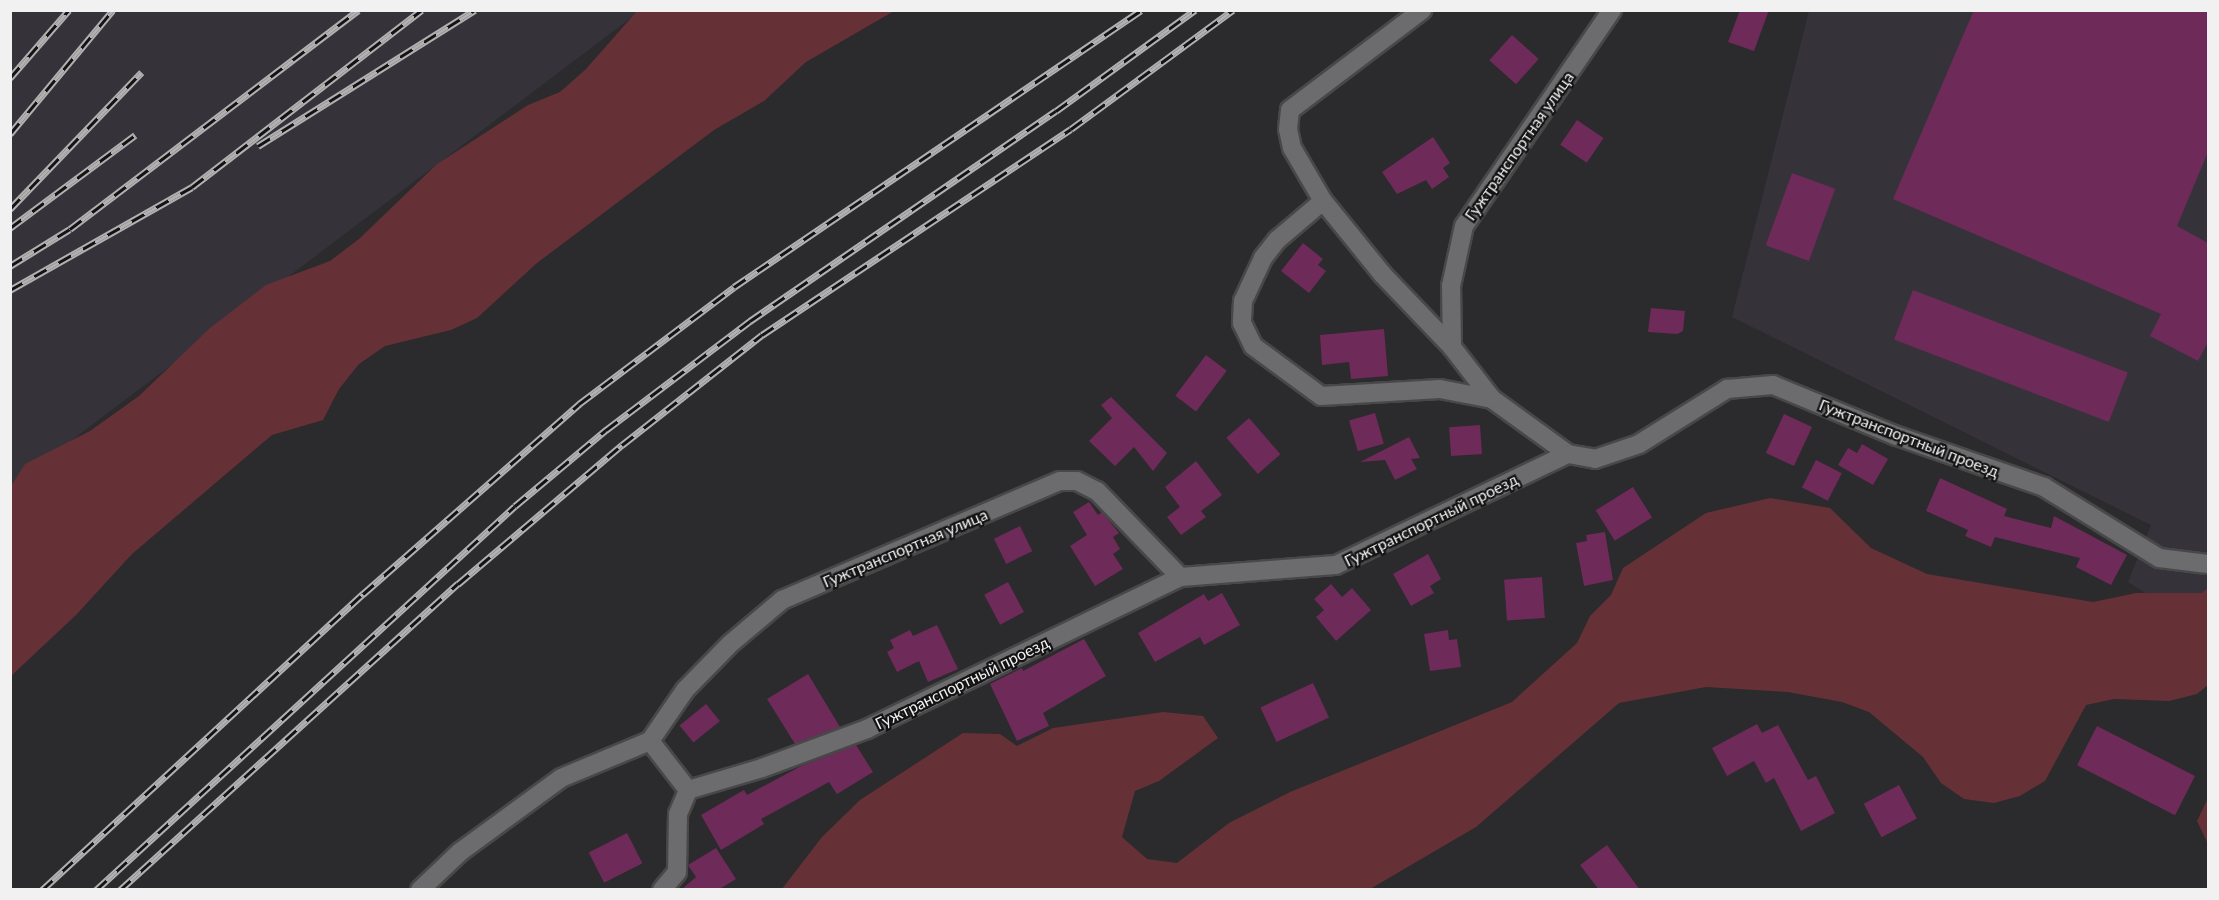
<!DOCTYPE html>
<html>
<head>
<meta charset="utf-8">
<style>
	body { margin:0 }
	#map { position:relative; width:2219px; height:900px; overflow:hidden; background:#2b2a2c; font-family:Lato,sans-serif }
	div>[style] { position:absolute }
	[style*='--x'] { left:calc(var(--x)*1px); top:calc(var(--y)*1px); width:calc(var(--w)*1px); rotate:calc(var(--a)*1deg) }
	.built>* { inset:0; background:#36323a }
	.green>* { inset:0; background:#653137 }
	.building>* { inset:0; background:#6e2a59; transform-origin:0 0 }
	.roads { filter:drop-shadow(2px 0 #494849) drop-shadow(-2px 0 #494849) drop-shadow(0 2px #494849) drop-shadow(0 -2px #494849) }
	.minor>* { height:18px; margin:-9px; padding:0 9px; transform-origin:9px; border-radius:9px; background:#6c6b6e }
	.rail>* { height:7px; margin-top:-3.5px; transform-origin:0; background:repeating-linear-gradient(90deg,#131314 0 14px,#b2b1b2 0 28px); box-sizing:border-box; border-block:2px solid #b2b1b2 }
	span { translate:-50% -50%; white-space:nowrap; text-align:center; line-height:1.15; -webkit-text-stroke:4.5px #131314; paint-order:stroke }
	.street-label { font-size:16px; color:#f2f1f2 }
	.frame { position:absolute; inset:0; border:12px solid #f2f1f2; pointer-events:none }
</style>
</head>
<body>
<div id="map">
	<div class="built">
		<div style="clip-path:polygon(11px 11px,640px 11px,11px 486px)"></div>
		<div style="clip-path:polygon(1809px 11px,2208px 11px,2208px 633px,2128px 582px,2151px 525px,1732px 317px)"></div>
	</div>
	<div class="green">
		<div style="clip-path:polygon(637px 11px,894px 11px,806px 62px,764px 101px,714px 130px,537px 263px,477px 318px,451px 330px,385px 346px,359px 364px,339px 389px,323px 420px,272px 435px,132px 554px,76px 615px,11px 676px,11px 486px,25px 464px,90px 431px,139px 396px,210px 328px,266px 285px,330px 261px,359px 239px,437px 164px,528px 105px,560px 92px,586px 69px)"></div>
		<div style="clip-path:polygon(1770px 498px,1830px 508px,1871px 548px,1927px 574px,2093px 602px,2136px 593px,2202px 593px,2208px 588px,2208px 685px,2197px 694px,2169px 701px,2114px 699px,2086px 705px,2045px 781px,2020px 796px,1994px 803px,1964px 799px,1941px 783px,1923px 757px,1869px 712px,1842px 702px,1788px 692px,1706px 687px,1619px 703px,1476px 827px,1370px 889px,782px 889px,822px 837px,860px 800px,963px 733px,1000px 734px,1017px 746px,1053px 728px,1163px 712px,1203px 716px,1218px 738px,1159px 781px,1135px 791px,1122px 837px,1147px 859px,1177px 863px,1229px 823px,1290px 792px,1512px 702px,1577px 643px,1590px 616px,1611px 595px,1623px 568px,1706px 513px)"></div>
		<div style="clip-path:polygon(2208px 798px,2208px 844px,2197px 821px)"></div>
	</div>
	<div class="building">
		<div style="clip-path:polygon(1740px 10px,1769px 10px,1754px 51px,1728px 42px)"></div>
		<div style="clip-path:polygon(1974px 10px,2208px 10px,2208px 152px,2177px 226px,2208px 243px,2208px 342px,2198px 361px,2150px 336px,2161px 314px,1893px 199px)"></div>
		<div style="left:1512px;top:35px;width:36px;height:34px;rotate:42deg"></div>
		<div style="left:1577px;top:120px;width:32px;height:30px;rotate:34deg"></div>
		<div style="clip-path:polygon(1433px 137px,1450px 163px,1443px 168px,1449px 177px,1432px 189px,1426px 180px,1397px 194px,1382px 172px)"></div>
		<div style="left:1792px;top:173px;width:46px;height:77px;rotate:20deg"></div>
		<div style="clip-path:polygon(1303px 243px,1323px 259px,1318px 265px,1326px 271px,1309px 293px,1281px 271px)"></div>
		<div style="left:1913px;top:290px;width:230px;height:53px;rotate:21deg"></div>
		<div style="clip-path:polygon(1651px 308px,1685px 311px,1683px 331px,1677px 334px,1648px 332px)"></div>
		<div style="clip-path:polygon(1384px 329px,1388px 376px,1351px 379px,1349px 362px,1322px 365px,1320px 335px)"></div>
		<div style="left:1206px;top:355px;width:26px;height:51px;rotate:37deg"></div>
		<div style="clip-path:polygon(1111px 397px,1167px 453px,1153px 471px,1134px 447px,1115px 466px,1089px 441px,1112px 418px,1101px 405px)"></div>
		<div style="left:1375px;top:413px;width:32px;height:27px;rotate:74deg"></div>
		<div style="left:1784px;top:414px;width:31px;height:43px;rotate:25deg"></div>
		<div style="left:1249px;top:418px;width:48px;height:30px;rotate:49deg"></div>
		<div style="left:1480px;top:425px;width:29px;height:31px;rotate:86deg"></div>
		<div style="clip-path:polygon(1409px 437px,1420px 458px,1411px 459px,1417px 469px,1395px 480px,1385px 460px,1360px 462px)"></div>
		<div style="clip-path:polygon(1862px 444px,1888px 459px,1873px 485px,1838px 465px,1848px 448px,1857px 453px)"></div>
		<div style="left:1816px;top:460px;width:29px;height:31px;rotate:27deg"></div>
		<div style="clip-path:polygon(1196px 461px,1222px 495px,1201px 511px,1206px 517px,1181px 535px,1167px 517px,1180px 507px,1165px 487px)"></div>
		<div style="clip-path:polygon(1940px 478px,2007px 509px,2004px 516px,2051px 528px,2054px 516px,2127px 555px,2111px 585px,2076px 567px,2080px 558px,1995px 537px,1991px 547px,1965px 536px,1968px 530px,1926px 511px)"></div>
		<div style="left:1633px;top:487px;width:36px;height:44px;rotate:58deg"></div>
		<div style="clip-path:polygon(1089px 502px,1098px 515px,1102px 512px,1119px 533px,1113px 537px,1120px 549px,1113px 554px,1123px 569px,1095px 586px,1070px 546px,1087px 535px,1073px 512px)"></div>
		<div style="left:1020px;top:526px;width:28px;height:29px;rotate:64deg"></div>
		<div style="clip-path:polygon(1605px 532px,1613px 580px,1584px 586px,1576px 543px,1587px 541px,1586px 535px)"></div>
		<div style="clip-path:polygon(1428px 554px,1441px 579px,1430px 586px,1434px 593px,1411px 606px,1393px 574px)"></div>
		<div style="left:1542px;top:577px;width:41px;height:38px;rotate:86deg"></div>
		<div style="left:1008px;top:582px;width:34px;height:27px;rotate:62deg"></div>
		<div style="clip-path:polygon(1331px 584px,1342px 597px,1352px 588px,1371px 610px,1336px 641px,1316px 617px,1324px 610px,1314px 599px)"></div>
		<div style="clip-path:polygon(1222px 593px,1240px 625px,1204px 645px,1200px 637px,1155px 662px,1138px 633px,1204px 594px,1208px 601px)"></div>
		<div style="clip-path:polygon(937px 625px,958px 669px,928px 682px,919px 661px,897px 672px,887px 652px,894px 648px,890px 640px,910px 630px,913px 636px)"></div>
		<div style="clip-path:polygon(1448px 630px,1449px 640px,1457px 639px,1461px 667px,1430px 671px,1424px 634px)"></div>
		<div style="clip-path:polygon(1084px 639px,1106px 676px,1043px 713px,1049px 726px,1017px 741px,990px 684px,1022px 668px,1023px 671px)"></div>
		<div style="clip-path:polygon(808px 674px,840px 727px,795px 744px,767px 699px)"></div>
		<div style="left:1313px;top:683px;width:38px;height:58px;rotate:65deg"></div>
		<div style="left:706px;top:704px;width:22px;height:34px;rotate:51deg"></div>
		<div style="clip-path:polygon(1757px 724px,1762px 733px,1778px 725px,1808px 780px,1816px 776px,1835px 813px,1801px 831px,1774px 778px,1766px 783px,1754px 761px,1727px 776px,1712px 748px)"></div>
		<div style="left:2097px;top:726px;width:110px;height:44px;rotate:27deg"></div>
		<div style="clip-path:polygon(856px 745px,873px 772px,837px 794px,829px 782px,761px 819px,764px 824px,721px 850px,701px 815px,744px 790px,747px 795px,801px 766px)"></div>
		<div style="left:1899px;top:785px;width:38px;height:40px;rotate:62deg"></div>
		<div style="left:627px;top:833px;width:34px;height:43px;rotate:63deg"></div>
		<div style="clip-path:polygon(1607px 845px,1640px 890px,1599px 890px,1580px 865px)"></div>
		<div style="clip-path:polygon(716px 848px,736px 879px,718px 890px,681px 890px,696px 877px,688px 865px)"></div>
	</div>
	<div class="roads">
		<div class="minor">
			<div style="--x:1323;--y:201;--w:61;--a:-120.3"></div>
			<div style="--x:1292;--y:148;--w:19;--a:-102"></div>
			<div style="--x:1288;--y:129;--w:19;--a:-84"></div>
			<div style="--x:1290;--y:110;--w:166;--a:-37.1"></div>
			<div style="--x:1452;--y:347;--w:100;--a:-133.8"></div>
			<div style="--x:1383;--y:275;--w:95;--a:-129"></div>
			<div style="--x:1323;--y:201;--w:60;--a:139.7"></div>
			<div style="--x:1277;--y:240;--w:23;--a:128"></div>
			<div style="--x:1263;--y:258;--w:47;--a:114.9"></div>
			<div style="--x:1243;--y:301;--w:22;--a:93"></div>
			<div style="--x:1242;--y:323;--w:25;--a:64"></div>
			<div style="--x:1253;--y:346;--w:84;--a:36.3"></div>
			<div style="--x:1321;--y:396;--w:119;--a:-3.4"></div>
			<div style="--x:1440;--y:389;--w:53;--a:10.9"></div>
			<div style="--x:1568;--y:454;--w:94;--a:-144.1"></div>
			<div style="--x:1492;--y:399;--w:66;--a:-127.6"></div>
			<div style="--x:1452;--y:347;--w:61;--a:-90.9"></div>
			<div style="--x:1451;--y:286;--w:61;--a:-77.8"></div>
			<div style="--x:1464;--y:226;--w:262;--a:-55.6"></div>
			<div style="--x:650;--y:741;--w:62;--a:-55.5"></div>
			<div style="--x:685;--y:690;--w:64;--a:-45.6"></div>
			<div style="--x:730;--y:644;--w:68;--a:-40.2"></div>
			<div style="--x:782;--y:600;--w:302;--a:-23.2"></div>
			<div style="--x:1060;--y:481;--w:17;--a:0"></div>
			<div style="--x:1077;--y:481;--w:22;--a:27"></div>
			<div style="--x:1097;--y:491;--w:120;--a:46"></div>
			<div style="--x:420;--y:890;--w:55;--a:-43.5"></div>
			<div style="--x:460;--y:852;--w:125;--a:-36.2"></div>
			<div style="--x:561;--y:778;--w:96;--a:-22.6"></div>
			<div style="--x:650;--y:741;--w:62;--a:52.2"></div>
			<div style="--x:688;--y:790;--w:77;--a:-16.6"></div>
			<div style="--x:762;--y:768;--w:112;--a:-20.4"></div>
			<div style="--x:867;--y:729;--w:348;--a:-25.9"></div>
			<div style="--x:1180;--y:577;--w:156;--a:-4.4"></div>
			<div style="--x:1336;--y:565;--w:257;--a:-25.6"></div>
			<div style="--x:1568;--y:454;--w:27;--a:10"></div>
			<div style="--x:1595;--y:459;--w:46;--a:-18.8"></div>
			<div style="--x:1639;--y:444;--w:104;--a:-32"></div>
			<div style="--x:1727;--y:389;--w:46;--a:-5"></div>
			<div style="--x:1773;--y:385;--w:134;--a:22.4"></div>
			<div style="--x:1897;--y:436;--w:156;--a:19.1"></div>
			<div style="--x:2044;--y:487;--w:135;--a:31.7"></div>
			<div style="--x:2159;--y:558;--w:49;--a:7"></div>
			<div style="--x:662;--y:890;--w:23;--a:-50"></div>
			<div style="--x:677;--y:872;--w:58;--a:-89"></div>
			<div style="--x:678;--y:814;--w:26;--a:-67"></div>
		</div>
	</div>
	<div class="rail">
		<div style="--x:10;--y:78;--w:90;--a:-49.1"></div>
		<div style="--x:10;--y:134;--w:161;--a:-50.3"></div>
		<div style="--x:258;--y:146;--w:256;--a:-32.1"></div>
		<div style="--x:10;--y:209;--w:190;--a:-46.1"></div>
		<div style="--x:10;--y:228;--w:156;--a:-36.6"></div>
		<div style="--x:10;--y:266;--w:70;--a:-31.7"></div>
		<div style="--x:70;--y:229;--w:362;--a:-37.2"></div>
		<div style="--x:10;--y:290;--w:209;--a:-29.5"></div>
		<div style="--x:192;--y:187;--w:290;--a:-37.6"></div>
		<div style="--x:42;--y:890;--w:437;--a:-42.7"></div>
		<div style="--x:363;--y:594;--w:288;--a:-41.3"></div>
		<div style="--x:579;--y:404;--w:194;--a:-37"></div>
		<div style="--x:734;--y:287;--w:492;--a:-34.2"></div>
		<div style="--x:96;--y:890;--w:568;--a:-42.5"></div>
		<div style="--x:515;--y:506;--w:119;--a:-39.9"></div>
		<div style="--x:606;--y:430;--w:181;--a:-37.1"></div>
		<div style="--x:750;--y:321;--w:371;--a:-34.5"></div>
		<div style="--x:1056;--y:111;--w:172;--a:-36"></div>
		<div style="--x:120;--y:890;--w:456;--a:-42.2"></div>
		<div style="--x:458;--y:584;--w:215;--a:-40.3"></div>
		<div style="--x:622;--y:445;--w:178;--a:-38.2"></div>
		<div style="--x:762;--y:335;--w:371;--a:-33.7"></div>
		<div style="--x:1071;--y:129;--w:201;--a:-36.3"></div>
	</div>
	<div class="street-label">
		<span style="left:1519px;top:146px;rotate:-55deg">Гужтранспортная улица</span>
		<span style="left:1909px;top:438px;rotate:21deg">Гужтранспортный проезд</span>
		<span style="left:1431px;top:520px;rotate:-26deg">Гужтранспортный проезд</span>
		<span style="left:905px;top:548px;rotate:-23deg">Гужтранспортная улица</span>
		<span style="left:962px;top:683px;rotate:-26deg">Гужтранспортный проезд</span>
	</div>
	<div class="frame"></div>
</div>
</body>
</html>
